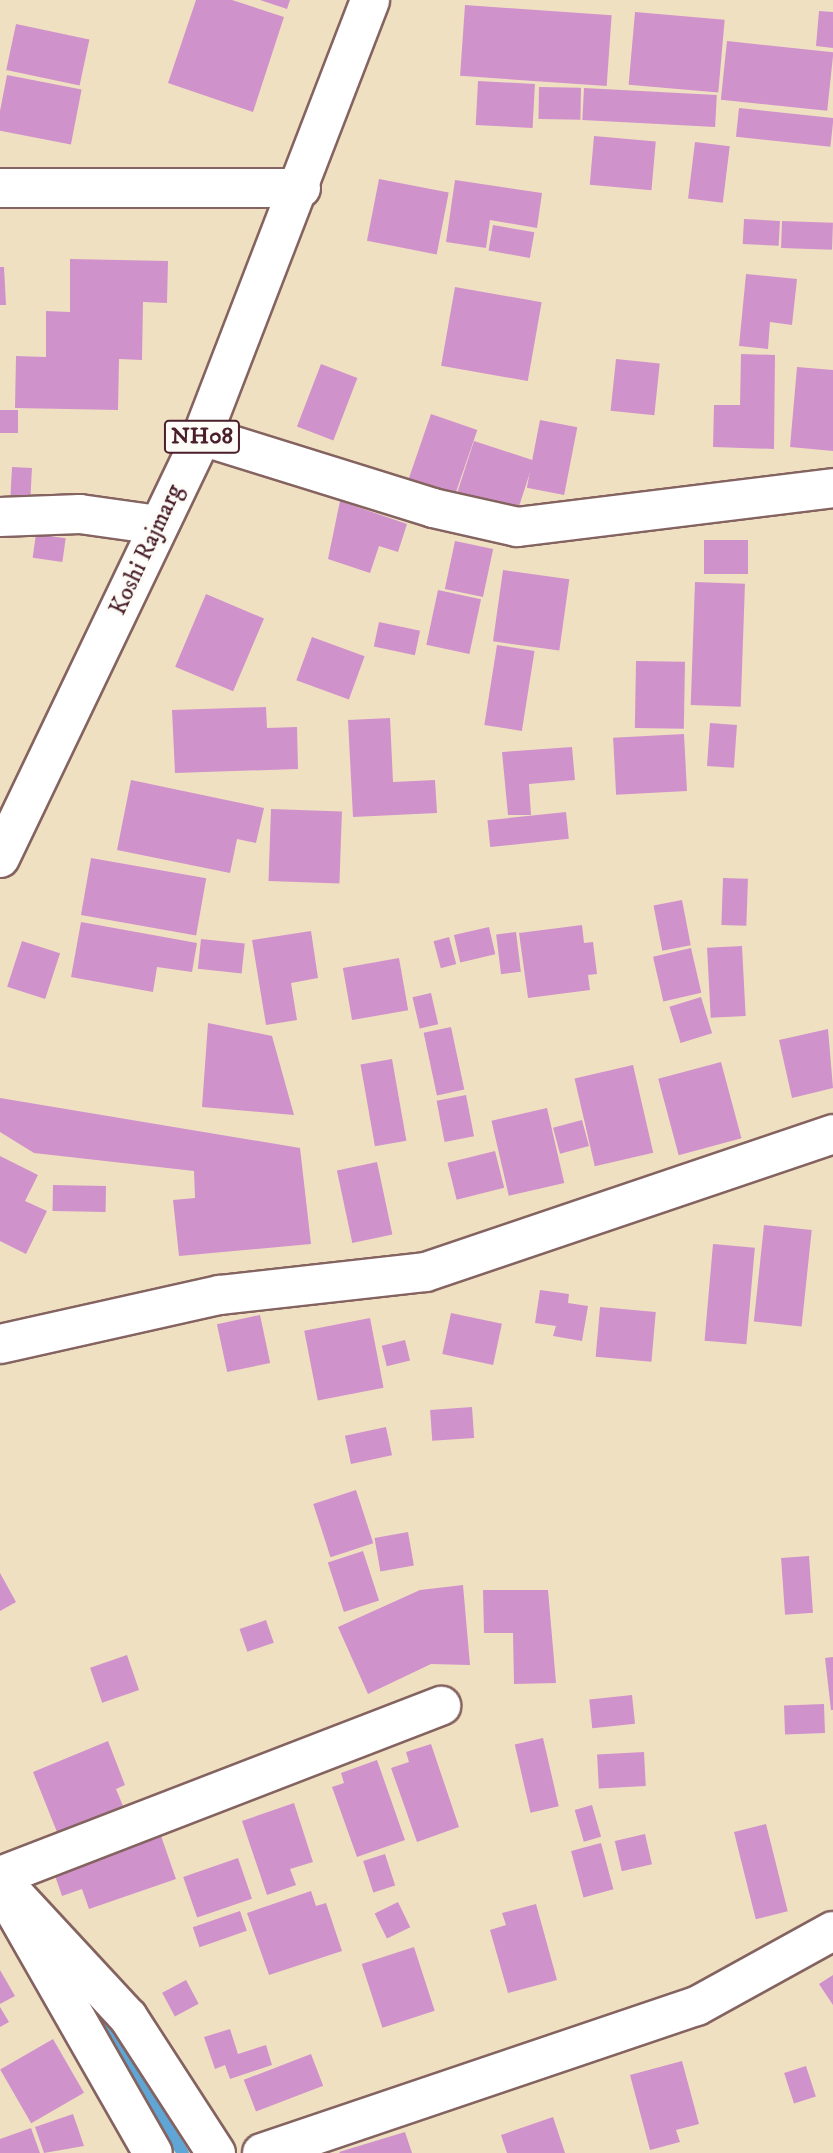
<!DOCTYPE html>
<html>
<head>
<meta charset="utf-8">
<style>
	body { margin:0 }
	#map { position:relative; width:833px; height:2153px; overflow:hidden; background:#f0e0c2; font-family:"IM FELL DW Pica",serif }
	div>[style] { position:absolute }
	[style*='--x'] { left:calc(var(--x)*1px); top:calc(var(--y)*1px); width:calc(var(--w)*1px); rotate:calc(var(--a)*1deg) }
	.stream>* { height:12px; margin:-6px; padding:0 6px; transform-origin:6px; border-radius:6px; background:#5fa5d5 }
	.building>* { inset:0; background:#d092cb; transform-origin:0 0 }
	.roads { filter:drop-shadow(2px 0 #846360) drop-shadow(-2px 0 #846360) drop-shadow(0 2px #846360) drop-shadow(0 -2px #846360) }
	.minor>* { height:38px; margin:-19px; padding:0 19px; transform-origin:19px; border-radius:19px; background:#fff }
	.major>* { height:38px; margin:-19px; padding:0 19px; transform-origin:19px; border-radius:19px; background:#fff }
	span { translate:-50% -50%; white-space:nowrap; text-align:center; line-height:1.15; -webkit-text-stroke:6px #fdfcf7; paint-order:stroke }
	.shield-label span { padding:2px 5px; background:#fdfcf7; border:2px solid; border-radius:5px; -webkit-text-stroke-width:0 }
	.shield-label { font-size:23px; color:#4a1f2b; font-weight:700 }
	.street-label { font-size:24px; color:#4a1f2b }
</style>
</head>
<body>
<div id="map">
	<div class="stream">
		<div style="--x:92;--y:2008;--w:171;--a:57.9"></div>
	</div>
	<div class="building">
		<div style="clip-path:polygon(196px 0,232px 0,284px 17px,253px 112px,168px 83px)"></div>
		<div style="clip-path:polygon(260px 0,290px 0,287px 9px)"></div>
		<div style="left:465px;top:5px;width:147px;height:71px;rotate:4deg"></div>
		<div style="clip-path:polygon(819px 11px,833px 12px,833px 48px,816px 46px)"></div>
		<div style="left:635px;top:12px;width:90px;height:73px;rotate:5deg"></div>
		<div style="left:16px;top:24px;width:75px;height:47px;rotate:12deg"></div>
		<div style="left:727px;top:41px;width:107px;height:59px;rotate:6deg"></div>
		<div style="left:7px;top:75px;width:76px;height:56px;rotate:11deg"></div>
		<div style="left:478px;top:81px;width:57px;height:44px;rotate:3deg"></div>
		<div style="left:539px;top:87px;width:42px;height:32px;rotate:1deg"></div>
		<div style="left:584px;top:88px;width:133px;height:32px;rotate:3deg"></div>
		<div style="left:739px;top:108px;width:95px;height:29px;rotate:6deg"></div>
		<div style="left:594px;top:136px;width:62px;height:49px;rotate:5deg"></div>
		<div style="left:695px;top:142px;width:35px;height:57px;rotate:7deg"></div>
		<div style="left:379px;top:179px;width:71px;height:63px;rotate:11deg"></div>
		<div style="clip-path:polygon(455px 180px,542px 193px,537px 228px,490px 220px,486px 248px,446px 242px)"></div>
		<div style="left:744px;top:219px;width:36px;height:25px;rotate:3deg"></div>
		<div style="left:782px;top:221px;width:51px;height:27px;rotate:2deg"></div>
		<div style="left:493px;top:225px;width:42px;height:26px;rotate:10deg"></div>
		<div style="clip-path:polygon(70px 259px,168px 261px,167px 303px,143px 302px,142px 360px,119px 359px,118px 410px,15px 408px,16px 356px,46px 357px,46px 311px,70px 312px)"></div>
		<div style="clip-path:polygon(0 267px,4px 267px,6px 305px,0 305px)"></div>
		<div style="clip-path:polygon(746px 274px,797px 279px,792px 325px,770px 322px,768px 349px,739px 346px)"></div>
		<div style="left:455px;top:287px;width:88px;height:80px;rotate:10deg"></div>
		<div style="clip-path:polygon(741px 354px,775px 355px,774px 449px,713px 447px,714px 405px,740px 405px)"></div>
		<div style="left:616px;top:359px;width:44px;height:52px;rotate:6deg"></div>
		<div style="left:321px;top:364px;width:39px;height:67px;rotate:21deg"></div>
		<div style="clip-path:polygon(797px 367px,833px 370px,833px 451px,790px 447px)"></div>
		<div style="left:18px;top:410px;width:23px;height:18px;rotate:90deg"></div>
		<div style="left:431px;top:414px;width:49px;height:78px;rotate:19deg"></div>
		<div style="left:540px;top:420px;width:38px;height:69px;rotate:11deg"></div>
		<div style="left:474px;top:441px;width:63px;height:55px;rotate:18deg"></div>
		<div style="left:12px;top:467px;width:20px;height:28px;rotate:3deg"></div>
		<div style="clip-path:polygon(340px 501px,407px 524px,398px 552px,379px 546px,370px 573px,328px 559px)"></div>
		<div style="left:36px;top:534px;width:30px;height:24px;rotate:8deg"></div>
		<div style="left:748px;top:540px;width:34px;height:44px;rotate:90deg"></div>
		<div style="left:455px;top:541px;width:39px;height:49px;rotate:12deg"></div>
		<div style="left:503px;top:570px;width:67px;height:72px;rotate:8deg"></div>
		<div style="left:695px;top:582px;width:50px;height:123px;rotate:2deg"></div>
		<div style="left:438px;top:590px;width:44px;height:56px;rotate:12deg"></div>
		<div style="left:206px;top:594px;width:63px;height:79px;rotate:23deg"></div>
		<div style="left:379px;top:622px;width:42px;height:25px;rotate:12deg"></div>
		<div style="left:312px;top:637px;width:56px;height:46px;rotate:20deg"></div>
		<div style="left:497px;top:645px;width:38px;height:81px;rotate:9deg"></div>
		<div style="left:636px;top:661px;width:49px;height:67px;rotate:1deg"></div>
		<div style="clip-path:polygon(266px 707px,267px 728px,297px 727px,298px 769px,175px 773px,172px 710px)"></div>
		<div style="clip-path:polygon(390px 718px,393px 782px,435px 780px,437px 813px,353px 817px,348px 720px)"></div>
		<div style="left:710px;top:723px;width:27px;height:43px;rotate:4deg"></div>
		<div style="left:684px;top:734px;width:57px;height:71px;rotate:87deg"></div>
		<div style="clip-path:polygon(572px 747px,575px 780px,529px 784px,531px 815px,508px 815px,502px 752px)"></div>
		<div style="clip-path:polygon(131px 780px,264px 808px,256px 843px,237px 839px,230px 873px,117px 850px)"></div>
		<div style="left:271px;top:809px;width:71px;height:72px;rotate:2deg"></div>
		<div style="left:566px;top:812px;width:27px;height:79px;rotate:84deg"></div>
		<div style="left:91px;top:858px;width:117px;height:58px;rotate:10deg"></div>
		<div style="left:723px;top:878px;width:25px;height:47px;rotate:2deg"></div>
		<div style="left:682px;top:900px;width:46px;height:29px;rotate:79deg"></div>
		<div style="clip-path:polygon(81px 922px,197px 943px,192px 972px,157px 967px,153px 992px,71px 977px)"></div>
		<div style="clip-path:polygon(582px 925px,584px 943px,593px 942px,597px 974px,588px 975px,590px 990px,528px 998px,519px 933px)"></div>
		<div style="left:489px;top:927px;width:28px;height:36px;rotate:77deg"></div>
		<div style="clip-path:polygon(311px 931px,318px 978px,291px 983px,297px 1020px,266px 1025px,252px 940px)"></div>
		<div style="left:516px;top:932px;width:40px;height:20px;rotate:83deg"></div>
		<div style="left:449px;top:937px;width:28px;height:16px;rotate:75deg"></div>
		<div style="left:201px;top:939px;width:44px;height:30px;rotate:6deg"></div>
		<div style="left:22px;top:941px;width:40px;height:48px;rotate:18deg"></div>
		<div style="left:742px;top:946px;width:70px;height:35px;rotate:87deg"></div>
		<div style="left:691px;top:948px;width:46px;height:39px;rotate:77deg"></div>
		<div style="left:399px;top:958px;width:53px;height:57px;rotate:80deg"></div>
		<div style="left:431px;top:993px;width:32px;height:19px;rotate:77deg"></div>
		<div style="left:701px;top:997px;width:38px;height:33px;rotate:73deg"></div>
		<div style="clip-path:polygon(208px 1023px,272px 1036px,294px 1115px,202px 1107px)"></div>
		<div style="left:451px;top:1027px;width:64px;height:28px;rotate:78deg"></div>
		<div style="clip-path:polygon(828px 1029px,833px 1088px,792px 1098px,779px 1040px)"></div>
		<div style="left:392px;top:1059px;width:83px;height:32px;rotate:80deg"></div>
		<div style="left:721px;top:1062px;width:79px;height:65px;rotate:75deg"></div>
		<div style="left:633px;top:1065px;width:90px;height:60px;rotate:77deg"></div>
		<div style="left:466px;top:1095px;width:42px;height:30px;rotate:79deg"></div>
		<div style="clip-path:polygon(0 1098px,300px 1148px,311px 1244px,179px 1256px,173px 1200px,195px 1198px,194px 1171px,34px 1153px,0 1132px)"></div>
		<div style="left:547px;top:1108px;width:77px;height:57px;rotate:77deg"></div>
		<div style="left:582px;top:1120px;width:27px;height:30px;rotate:75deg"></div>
		<div style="left:495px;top:1151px;width:38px;height:49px;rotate:76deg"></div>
		<div style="clip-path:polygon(0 1156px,38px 1175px,25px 1201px,47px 1211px,26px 1254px,0 1241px)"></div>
		<div style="left:377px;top:1162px;width:74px;height:41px;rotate:78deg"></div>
		<div style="left:53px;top:1185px;width:53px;height:26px;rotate:1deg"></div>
		<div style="left:764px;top:1225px;width:48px;height:97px;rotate:6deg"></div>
		<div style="left:713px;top:1244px;width:42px;height:97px;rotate:5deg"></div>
		<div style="clip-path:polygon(540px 1290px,569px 1294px,568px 1303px,588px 1306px,582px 1341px,553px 1336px,556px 1326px,535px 1323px)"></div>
		<div style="left:600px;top:1307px;width:56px;height:50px;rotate:5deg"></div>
		<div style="left:451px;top:1313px;width:52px;height:42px;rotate:12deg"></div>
		<div style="left:260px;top:1315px;width:49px;height:44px;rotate:78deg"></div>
		<div style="left:370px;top:1318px;width:71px;height:67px;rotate:79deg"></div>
		<div style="left:405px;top:1340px;width:21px;height:24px;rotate:76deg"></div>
		<div style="left:472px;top:1407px;width:31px;height:42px;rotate:86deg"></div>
		<div style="left:386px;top:1427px;width:29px;height:42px;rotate:78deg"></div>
		<div style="left:356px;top:1490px;width:56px;height:45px;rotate:72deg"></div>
		<div style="left:408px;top:1532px;width:34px;height:34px;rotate:80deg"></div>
		<div style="left:363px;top:1551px;width:52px;height:37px;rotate:72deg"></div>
		<div style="left:809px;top:1556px;width:57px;height:28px;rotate:86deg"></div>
		<div style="clip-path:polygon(0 1573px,16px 1602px,0 1611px)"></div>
		<div style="clip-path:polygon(463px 1585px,470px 1665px,431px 1664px,368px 1694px,338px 1627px,420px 1590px)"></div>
		<div style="clip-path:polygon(483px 1590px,548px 1590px,556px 1683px,514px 1684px,513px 1633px,484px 1633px)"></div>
		<div style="left:266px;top:1620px;width:24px;height:28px;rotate:71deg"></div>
		<div style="left:127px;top:1655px;width:37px;height:39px;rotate:71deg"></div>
		<div style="clip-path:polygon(833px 1657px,833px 1710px,831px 1710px,825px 1658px)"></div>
		<div style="left:632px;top:1695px;width:29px;height:43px;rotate:84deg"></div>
		<div style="left:824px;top:1704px;width:29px;height:40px;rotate:88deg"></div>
		<div style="left:543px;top:1738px;width:70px;height:29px;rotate:77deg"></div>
		<div style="clip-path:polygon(108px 1741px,125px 1785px,116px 1789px,123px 1806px,57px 1832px,33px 1772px)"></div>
		<div style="clip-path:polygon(431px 1744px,459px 1827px,417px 1842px,391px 1768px,409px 1762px,406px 1752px)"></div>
		<div style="left:644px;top:1752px;width:34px;height:47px;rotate:87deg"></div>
		<div style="clip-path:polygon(377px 1760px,405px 1840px,357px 1857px,332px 1787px,344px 1783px,341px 1773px)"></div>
		<div style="clip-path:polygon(294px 1803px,313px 1862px,290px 1869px,296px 1885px,267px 1895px,242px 1821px)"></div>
		<div style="left:592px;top:1805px;width:33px;height:18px;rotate:74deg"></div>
		<div style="left:766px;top:1824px;width:90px;height:33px;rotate:76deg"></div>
		<div style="clip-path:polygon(160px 1833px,176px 1879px,89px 1909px,82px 1889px,62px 1896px,53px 1870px)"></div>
		<div style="left:645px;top:1834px;width:31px;height:31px;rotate:77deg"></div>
		<div style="left:601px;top:1843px;width:48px;height:31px;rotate:75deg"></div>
		<div style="left:385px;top:1854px;width:33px;height:23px;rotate:72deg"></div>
		<div style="left:238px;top:1858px;width:43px;height:58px;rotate:71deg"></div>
		<div style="clip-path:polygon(311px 1891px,316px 1906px,326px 1903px,342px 1951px,269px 1975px,247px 1913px)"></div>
		<div style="left:398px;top:1902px;width:28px;height:26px;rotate:64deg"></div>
		<div style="clip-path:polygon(536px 1904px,557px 1980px,508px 1993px,490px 1930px,506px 1925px,502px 1913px)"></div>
		<div style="left:240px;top:1911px;width:21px;height:50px;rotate:71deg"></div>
		<div style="left:414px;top:1947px;width:67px;height:55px;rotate:72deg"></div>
		<div style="clip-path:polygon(0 1970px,15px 1996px,0 2004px)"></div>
		<div style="clip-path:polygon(833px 1975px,833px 2005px,819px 1984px)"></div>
		<div style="left:186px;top:1980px;width:27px;height:27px;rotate:62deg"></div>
		<div style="clip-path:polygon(0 2007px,9px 2022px,0 2027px)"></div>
		<div style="clip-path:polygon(230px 2029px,238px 2054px,266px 2045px,272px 2065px,230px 2079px,225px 2065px,215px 2069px,204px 2037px)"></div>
		<div style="left:53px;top:2039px;width:62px;height:61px;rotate:60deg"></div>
		<div style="left:311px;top:2054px;width:34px;height:72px;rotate:69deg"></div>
		<div style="clip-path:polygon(682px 2061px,699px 2124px,676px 2130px,680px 2142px,650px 2150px,630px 2075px)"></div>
		<div style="left:806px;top:2066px;width:32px;height:23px;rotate:72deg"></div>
		<div style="clip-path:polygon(73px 2114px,84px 2146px,44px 2153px,35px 2127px)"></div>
		<div style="clip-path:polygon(553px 2117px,565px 2153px,507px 2153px,501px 2135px)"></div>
		<div style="clip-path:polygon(31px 2128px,40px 2153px,0 2153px,0 2139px)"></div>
		<div style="clip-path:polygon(405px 2132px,412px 2153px,340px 2153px,339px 2152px)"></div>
	</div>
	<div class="roads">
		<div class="minor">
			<div style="--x:0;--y:188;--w:301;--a:0"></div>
			<div style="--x:202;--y:436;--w:242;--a:17.3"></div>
			<div style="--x:433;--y:508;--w:86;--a:12.7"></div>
			<div style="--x:517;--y:527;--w:318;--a:-7"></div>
			<div style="--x:0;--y:517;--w:80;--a:-2.1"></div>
			<div style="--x:80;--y:514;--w:79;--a:8"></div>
			<div style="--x:0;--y:1344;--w:225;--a:-12.6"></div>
			<div style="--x:220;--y:1295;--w:207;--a:-6.4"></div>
			<div style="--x:426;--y:1272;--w:430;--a:-18.7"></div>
			<div style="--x:0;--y:1876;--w:473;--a:-21.1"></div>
			<div style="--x:0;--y:1879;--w:188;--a:47.2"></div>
			<div style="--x:128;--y:2017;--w:162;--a:57.1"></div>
			<div style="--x:12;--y:1906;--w:284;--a:60.3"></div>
			<div style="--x:262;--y:2153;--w:459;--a:-18.7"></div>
			<div style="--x:697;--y:2006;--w:155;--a:-28.9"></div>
		</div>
		<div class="major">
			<div style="--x:0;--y:858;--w:468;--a:-64.4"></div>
			<div style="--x:202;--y:436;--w:467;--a:-68.9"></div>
		</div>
	</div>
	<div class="shield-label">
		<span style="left:202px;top:437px">NH08</span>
	</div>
	<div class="street-label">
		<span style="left:147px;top:550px;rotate:-65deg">Koshi Rajmarg</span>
	</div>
</div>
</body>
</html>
